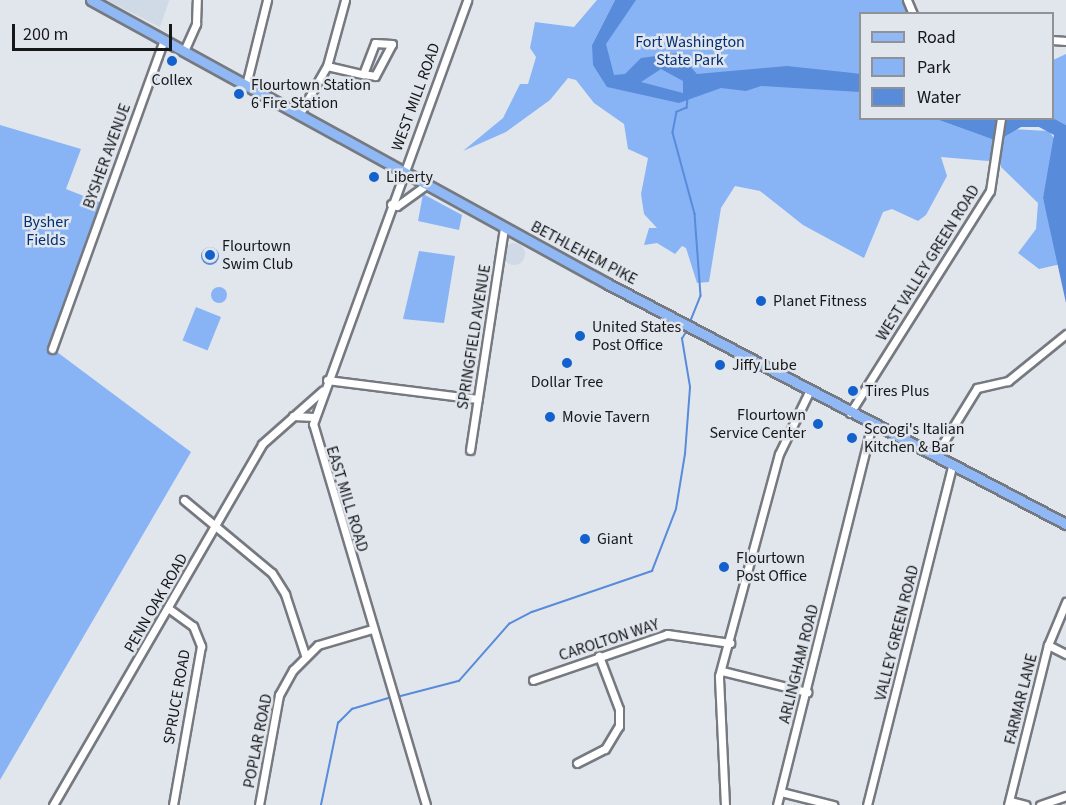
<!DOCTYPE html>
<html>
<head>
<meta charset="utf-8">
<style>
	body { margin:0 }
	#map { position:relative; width:1066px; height:805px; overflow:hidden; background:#e1e6ed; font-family:"Source Sans 3",sans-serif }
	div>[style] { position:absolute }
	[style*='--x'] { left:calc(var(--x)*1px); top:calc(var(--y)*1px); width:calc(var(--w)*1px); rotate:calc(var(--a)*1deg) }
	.built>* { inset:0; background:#d0d9e6 }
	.round { border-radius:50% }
	.green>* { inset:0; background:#88b4f6; transform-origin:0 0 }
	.water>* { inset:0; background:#588bd9 }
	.stream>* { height:1.5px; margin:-0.75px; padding:0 0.75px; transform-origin:0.75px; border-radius:0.75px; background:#588bd9 }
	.roads { filter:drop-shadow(2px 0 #767a80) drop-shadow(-2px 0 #767a80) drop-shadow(0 2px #767a80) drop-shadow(0 -2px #767a80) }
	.minor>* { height:7px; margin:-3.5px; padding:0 3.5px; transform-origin:3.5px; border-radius:3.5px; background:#fff }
	.major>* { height:9px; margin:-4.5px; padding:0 4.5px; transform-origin:4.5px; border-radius:4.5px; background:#8fb8f5 }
	.dots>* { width:16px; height:16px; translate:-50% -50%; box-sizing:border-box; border:3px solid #e1e6ed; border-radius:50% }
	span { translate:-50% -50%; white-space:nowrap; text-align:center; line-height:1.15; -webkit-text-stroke:5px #e1e6ed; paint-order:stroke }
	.park-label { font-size:16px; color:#002f74 }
	.poi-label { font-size:16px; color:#151719 }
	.left { translate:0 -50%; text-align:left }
	.right { translate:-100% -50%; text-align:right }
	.street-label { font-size:16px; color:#151719 }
	.legend { position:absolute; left:859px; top:12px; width:195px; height:108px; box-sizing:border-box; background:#e1e6ed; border:2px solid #8f9398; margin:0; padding:8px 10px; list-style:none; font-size:18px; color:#151719 }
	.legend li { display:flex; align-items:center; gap:12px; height:30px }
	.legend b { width:30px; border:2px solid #8f9398 }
	.scale { position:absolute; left:12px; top:24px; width:160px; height:27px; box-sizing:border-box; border:3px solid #151719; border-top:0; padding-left:8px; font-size:18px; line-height:21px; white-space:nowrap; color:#151719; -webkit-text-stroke:4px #e1e6ed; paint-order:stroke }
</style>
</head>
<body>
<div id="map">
	<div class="built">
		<div style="clip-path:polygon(106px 0,169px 0,169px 1px,160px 27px)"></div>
		<div class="round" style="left:503px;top:243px;width:22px;height:22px"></div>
	</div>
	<div class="green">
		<div style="clip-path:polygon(597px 0,615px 0,592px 45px,612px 88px,621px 89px,596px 52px,624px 0,903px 0,909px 13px,860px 14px,860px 118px,936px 119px,997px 141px,1013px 129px,1049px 131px,1056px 141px,1043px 198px,1061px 264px,1039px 269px,1018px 253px,1036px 229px,1038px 203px,1001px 167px,1000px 150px,988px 161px,941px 157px,947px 176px,926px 215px,918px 221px,892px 209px,883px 212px,864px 258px,803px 225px,760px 191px,735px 186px,721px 208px,709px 282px,697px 283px,686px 248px,682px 246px,675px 254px,657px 243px,644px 245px,649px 228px,657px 228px,644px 214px,641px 194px,648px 158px,628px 149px,624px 124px,594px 103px,576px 80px,568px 78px,550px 100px,506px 132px,463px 151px,503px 118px,520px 84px,528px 84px,536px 57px,530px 48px,535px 22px,574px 27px)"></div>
		<div style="clip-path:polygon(1066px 54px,1066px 125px,1053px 118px,1053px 60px)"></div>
		<div style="clip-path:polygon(0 125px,81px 149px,66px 189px,104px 204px,53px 349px,191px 452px,0 780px)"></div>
		<div style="clip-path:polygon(423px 194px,462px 215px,459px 230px,418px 221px)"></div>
		<div style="clip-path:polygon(419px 251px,455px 256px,444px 323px,403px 319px)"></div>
		<div class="round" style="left:211px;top:287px;width:16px;height:16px"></div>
		<div style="left:196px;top:307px;width:27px;height:36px;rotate:22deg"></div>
	</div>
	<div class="water">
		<div style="clip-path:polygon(evenodd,615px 0,636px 0,606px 44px,614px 75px,625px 74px,641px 58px,678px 53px,697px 74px,787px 66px,853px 73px,860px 74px,860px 92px,761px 86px,746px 91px,721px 88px,679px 103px,607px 87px,593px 65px,592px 45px,615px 0,661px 69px,683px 81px,683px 93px,641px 82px,661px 69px)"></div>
		<div style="clip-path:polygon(1053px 118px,1066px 125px,1066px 303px,1043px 198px,1054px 135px,1039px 127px,1021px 127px,997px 141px,936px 119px)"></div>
		<div class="round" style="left:201px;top:247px;width:18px;height:18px"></div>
	</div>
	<div class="stream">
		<div style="--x:688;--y:99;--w:9;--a:96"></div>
		<div style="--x:687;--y:108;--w:11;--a:158"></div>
		<div style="--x:677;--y:112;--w:21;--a:101"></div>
		<div style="--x:673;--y:133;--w:84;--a:74.8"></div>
		<div style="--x:695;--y:214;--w:82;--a:85.8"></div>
		<div style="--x:701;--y:296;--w:29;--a:112"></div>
		<div style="--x:397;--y:697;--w:64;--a:-14.5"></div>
		<div style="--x:459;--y:681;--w:76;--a:-48.7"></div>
		<div style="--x:509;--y:624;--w:26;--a:-28"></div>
		<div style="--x:532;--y:612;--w:127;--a:-18.9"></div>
		<div style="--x:652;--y:571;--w:66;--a:-68.8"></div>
		<div style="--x:676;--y:509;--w:56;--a:-80.7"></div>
		<div style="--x:685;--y:454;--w:67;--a:-85.7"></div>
		<div style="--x:690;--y:387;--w:49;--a:-99.5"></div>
		<div style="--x:682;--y:339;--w:10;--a:-61"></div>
		<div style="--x:321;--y:805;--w:84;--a:-78.3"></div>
		<div style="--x:338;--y:723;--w:20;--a:-45"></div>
		<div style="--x:352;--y:709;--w:42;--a:-16.7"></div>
	</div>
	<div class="roads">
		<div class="minor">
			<div style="--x:907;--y:0;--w:15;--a:67"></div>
			<div style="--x:1052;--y:40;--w:14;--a:4"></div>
			<div style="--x:184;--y:51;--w:30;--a:-66"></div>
			<div style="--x:196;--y:24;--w:24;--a:-88"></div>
			<div style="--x:327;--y:66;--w:37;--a:13"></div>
			<div style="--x:363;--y:74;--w:12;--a:9"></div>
			<div style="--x:375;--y:76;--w:36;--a:-62"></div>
			<div style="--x:392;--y:44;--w:17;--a:-177"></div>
			<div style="--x:375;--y:43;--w:33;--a:111"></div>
			<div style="--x:246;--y:85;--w:88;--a:-76.1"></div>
			<div style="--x:299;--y:115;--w:56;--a:-60.3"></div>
			<div style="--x:327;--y:66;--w:68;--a:-74.7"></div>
			<div style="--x:391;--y:204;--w:6;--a:18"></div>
			<div style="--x:397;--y:206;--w:36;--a:-36"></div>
			<div style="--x:52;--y:349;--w:329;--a:-70.1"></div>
			<div style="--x:327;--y:380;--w:152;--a:7.2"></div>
			<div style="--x:850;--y:413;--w:262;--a:-57.8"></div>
			<div style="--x:990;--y:191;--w:74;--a:-81.4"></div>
			<div style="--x:293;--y:416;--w:21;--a:3"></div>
			<div style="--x:470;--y:450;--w:226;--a:-81.3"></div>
			<div style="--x:935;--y:456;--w:80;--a:-58.3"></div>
			<div style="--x:977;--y:388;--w:32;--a:-13"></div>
			<div style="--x:1008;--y:381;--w:75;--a:-39"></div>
			<div style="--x:184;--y:500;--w:114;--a:39.7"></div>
			<div style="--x:272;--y:573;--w:25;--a:58"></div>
			<div style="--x:285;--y:594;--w:64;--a:71.8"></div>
			<div style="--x:168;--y:608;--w:31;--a:36"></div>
			<div style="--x:193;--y:626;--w:22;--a:68"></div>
			<div style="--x:201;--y:646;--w:161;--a:100"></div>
			<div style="--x:1048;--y:645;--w:20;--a:27"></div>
			<div style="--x:722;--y:671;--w:88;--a:13.9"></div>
			<div style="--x:533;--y:680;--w:142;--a:-18.9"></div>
			<div style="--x:667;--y:634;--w:64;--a:8.1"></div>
			<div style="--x:577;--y:763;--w:31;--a:-27"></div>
			<div style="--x:605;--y:749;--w:27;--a:-59"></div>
			<div style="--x:619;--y:726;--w:17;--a:-90"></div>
			<div style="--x:619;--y:709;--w:57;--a:-110.7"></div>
			<div style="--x:781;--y:792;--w:54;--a:14"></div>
			<div style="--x:1010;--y:801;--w:16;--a:14"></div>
			<div style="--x:53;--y:805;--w:417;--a:-59.9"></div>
			<div style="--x:262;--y:444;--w:81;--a:-41.5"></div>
			<div style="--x:259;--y:805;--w:112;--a:-79.7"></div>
			<div style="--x:279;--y:695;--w:29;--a:-61"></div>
			<div style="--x:293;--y:670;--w:35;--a:-45"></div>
			<div style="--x:318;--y:645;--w:56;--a:-16.5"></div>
			<div style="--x:426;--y:805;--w:397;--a:-106.5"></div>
			<div style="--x:313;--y:424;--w:451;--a:-70"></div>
			<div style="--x:725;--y:805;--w:129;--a:-92.7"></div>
			<div style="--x:719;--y:676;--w:230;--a:-74.9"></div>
			<div style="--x:779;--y:454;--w:69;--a:-64.2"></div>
			<div style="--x:777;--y:805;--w:392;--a:-76"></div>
			<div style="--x:867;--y:805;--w:349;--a:-75.9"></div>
			<div style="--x:1008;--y:805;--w:165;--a:-76"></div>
			<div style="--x:1048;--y:645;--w:47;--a:-67.3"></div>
			<div style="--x:1040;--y:805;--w:28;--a:-19"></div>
		</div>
		<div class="major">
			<div style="--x:91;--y:0;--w:590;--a:28.78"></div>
			<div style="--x:608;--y:284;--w:517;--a:27.66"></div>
		</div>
	</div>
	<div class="dots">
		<div style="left:172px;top:61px;background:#1361cc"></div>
		<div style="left:239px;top:94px;background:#1361cc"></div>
		<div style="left:374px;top:177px;background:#1361cc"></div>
		<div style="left:210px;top:255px;background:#1361cc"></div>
		<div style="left:761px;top:301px;background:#1361cc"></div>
		<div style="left:580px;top:336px;background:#1361cc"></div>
		<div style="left:567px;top:363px;background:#1361cc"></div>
		<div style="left:720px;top:365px;background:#1361cc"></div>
		<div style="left:853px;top:391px;background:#1361cc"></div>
		<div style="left:550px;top:417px;background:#1361cc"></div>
		<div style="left:818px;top:424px;background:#1361cc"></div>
		<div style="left:852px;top:438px;background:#1361cc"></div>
		<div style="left:585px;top:539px;background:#1361cc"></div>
		<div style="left:724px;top:567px;background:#1361cc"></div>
	</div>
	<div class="park-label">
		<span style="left:690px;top:51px">Fort Washington<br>State Park</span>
		<span style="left:46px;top:231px">Bysher<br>Fields</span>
	</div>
	<div class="poi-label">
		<span style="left:172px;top:80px">Collex</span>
		<span class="left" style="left:251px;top:94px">Flourtown Station<br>6 Fire Station</span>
		<span class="left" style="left:386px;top:177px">Liberty</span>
		<span class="left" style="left:222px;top:255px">Flourtown<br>Swim Club</span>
		<span class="left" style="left:773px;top:301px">Planet Fitness</span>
		<span class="left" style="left:592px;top:336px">United States<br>Post Office</span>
		<span class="left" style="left:732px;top:365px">Jiffy Lube</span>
		<span style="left:567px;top:382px">Dollar Tree</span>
		<span class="left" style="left:865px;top:391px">Tires Plus</span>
		<span class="right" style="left:806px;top:424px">Flourtown<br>Service Center</span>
		<span class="left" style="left:562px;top:417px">Movie Tavern</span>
		<span class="left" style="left:864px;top:438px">Scoogi's Italian<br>Kitchen &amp; Bar</span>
		<span class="left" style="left:597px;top:539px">Giant</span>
		<span class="left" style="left:736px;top:567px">Flourtown<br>Post Office</span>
	</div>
	<div class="street-label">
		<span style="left:416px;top:97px;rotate:-70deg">WEST MILL ROAD</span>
		<span style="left:107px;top:156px;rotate:-70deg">BYSHER AVENUE</span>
		<span style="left:584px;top:253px;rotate:28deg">BETHLEHEM PIKE</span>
		<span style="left:928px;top:263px;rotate:-58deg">WEST VALLEY GREEN ROAD</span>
		<span style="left:474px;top:337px;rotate:-81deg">SPRINGFIELD AVENUE</span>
		<span style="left:347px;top:499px;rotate:73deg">EAST MILL ROAD</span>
		<span style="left:156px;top:603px;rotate:-60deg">PENN OAK ROAD</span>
		<span style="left:897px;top:633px;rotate:-76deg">VALLEY GREEN ROAD</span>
		<span style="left:609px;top:640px;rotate:-18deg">CAROLTON WAY</span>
		<span style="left:799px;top:664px;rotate:-76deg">ARLINGHAM ROAD</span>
		<span style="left:177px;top:697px;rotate:-80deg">SPRUCE ROAD</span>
		<span style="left:1021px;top:699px;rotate:-76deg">FARMAR LANE</span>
		<span style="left:258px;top:741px;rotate:-79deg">POPLAR ROAD</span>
	</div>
	<ul class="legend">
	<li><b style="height:8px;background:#8fb8f5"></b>Road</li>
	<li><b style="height:16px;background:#88b4f6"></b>Park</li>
	<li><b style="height:16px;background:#588bd9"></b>Water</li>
	</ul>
	<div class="scale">200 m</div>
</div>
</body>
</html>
